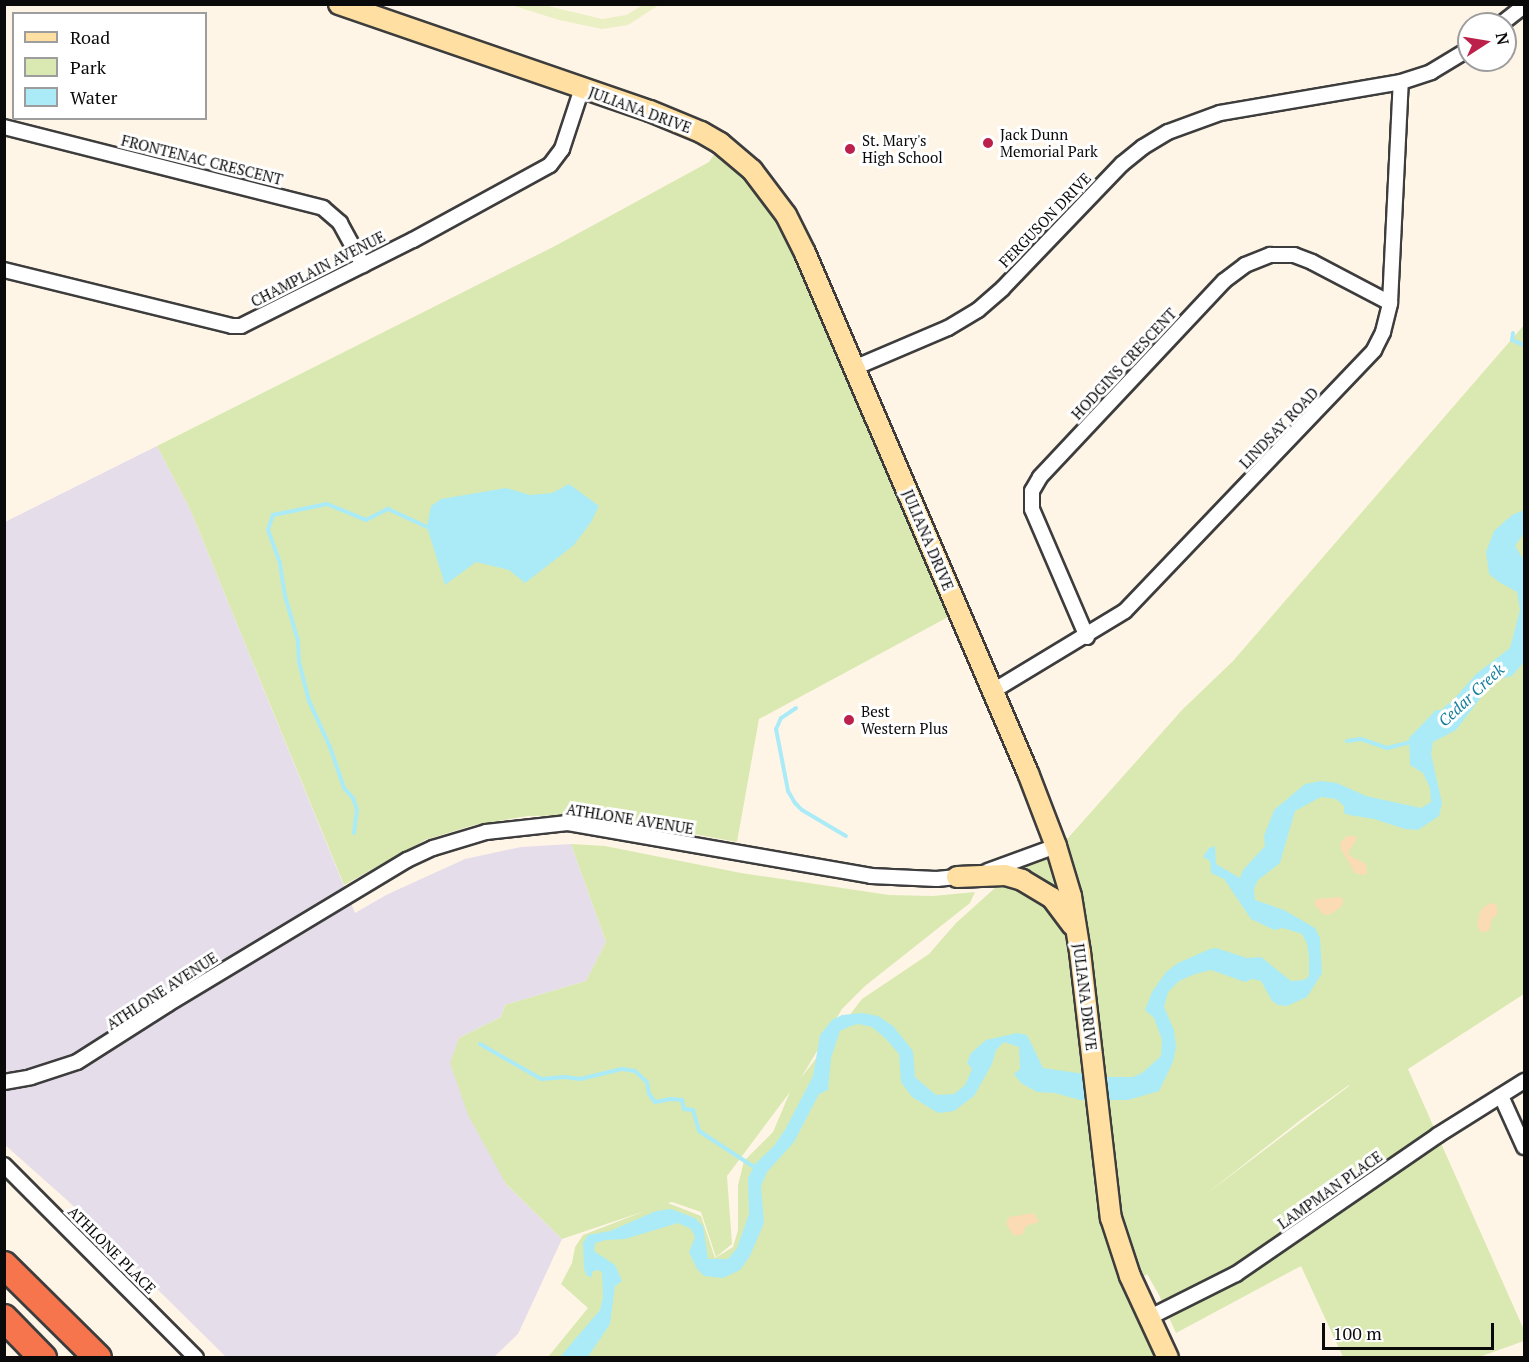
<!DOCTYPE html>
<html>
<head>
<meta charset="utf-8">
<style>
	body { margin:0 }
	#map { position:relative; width:1529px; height:1362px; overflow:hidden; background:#fff5e7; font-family:"PT Serif",serif }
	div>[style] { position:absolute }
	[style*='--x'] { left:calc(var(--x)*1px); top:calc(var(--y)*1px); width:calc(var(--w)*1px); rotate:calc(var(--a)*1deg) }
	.industrial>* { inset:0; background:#e6ddea }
	.green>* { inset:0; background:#dae9b1 }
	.sand>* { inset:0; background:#fbdbb3 }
	.pitch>* { inset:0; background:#eaf0c3 }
	.water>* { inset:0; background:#abebf7 }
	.stream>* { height:4px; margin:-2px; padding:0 2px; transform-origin:2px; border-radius:2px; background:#abebf7 }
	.roads { filter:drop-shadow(2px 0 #3d3d3d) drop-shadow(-2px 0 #3d3d3d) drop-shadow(0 2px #3d3d3d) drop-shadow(0 -2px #3d3d3d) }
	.street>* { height:14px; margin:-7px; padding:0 7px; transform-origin:7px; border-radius:7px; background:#fff }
	.secondary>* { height:20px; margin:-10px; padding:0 10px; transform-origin:10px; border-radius:10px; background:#ffe0a2 }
	.highway>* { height:26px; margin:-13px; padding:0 13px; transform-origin:13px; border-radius:13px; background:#f7754d }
	.dots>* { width:16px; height:16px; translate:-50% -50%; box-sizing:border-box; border:3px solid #fff; border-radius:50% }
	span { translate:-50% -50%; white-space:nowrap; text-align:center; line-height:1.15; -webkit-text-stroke:6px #fff; paint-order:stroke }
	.street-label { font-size:15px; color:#0a0a0a }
	.poi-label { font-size:15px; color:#0a0a0a }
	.left { translate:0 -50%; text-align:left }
	.water-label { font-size:16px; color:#137f9c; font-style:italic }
	.frame { position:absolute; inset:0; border:6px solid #0a0a0a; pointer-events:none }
	.legend { position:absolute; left:12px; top:12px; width:195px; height:108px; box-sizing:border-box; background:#fff; border:2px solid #9d9d9d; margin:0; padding:8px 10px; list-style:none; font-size:18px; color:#0a0a0a }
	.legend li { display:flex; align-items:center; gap:12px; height:30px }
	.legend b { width:30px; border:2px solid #9d9d9d }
	.north { position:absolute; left:1457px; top:12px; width:60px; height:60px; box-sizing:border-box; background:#fff; border:2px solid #9d9d9d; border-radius:50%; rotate:78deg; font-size:16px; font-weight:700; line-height:24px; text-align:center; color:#0a0a0a }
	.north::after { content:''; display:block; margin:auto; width:21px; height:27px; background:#bb214a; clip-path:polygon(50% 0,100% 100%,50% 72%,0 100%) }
	.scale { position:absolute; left:1322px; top:1323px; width:172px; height:27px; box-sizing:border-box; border:3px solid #0a0a0a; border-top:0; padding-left:8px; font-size:18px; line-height:21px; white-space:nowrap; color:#0a0a0a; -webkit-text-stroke:4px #fff; paint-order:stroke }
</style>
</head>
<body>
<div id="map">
	<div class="industrial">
		<div style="clip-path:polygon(157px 446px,190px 509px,355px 913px,386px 895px,465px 859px,521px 847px,571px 844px,606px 942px,586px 981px,505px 1005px,501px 1017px,459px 1038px,506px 1184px,562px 1239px,518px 1334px,494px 1357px,226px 1357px,68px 1201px,5px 1145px,5px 522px)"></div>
	</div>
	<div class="green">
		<div style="clip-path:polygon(715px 153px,754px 188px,784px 234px,950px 616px,759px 719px,737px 842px,611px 819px,584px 815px,528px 816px,474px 825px,425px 840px,344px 885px,190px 509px,157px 446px,555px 246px,709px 162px)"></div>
		<div style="clip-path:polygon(evenodd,1524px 325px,1524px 994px,1408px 1069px,1524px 1330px,1524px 1341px,1479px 1357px,1343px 1357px,1301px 1266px,1176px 1333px,1159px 1295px,1147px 1274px,1128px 1291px,1157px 1357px,548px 1357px,588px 1308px,561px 1284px,572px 1263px,575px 1247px,583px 1235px,645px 1211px,562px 1239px,506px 1184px,468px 1115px,450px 1063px,459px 1038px,501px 1017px,505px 1005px,586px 981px,606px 942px,571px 844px,605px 846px,741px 873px,889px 895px,933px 896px,975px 892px,970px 903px,865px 986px,842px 1009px,801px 1078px,862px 999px,929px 954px,956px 923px,1025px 861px,1068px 838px,1182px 710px,1233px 661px,1524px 325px,1349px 1085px,1349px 1086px,1205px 1195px,1303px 1118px,1349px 1085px,1524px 325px,790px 1092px,773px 1132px,744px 1161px,738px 1185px,738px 1230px,733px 1247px,715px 1258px,701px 1216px,668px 1203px,672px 1202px,701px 1212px,716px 1257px,732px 1244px,727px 1176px,790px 1092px)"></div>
	</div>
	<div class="sand">
		<div style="clip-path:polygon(1347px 836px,1355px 836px,1357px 839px,1348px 852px,1350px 856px,1366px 864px,1367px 873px,1364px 875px,1355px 873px,1341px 849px,1340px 843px)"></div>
		<div style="clip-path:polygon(1340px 897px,1343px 900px,1342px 906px,1331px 914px,1324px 915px,1314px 904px,1316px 899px)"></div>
		<div style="clip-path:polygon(1491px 903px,1496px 904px,1498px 913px,1492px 919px,1489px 931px,1481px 932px,1477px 926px,1480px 912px,1484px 907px)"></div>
		<div style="clip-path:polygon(1034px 1213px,1039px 1222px,1026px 1226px,1022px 1235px,1013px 1235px,1006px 1224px,1009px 1217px)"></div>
	</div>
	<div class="pitch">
		<div style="clip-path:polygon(511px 5px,544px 5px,602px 19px,626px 15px,643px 5px,659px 5px,628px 25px,602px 29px,559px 20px)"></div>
	</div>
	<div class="water">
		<div style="clip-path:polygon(569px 484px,599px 506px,591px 522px,574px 545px,525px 583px,509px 570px,476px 562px,445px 585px,427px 527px,431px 506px,441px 499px,506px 488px,530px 495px,552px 493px)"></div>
		<div style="clip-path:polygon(1524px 510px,1524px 533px,1515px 546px,1524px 560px,1524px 662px,1512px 676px,1490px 681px,1482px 696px,1456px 730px,1433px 742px,1431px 754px,1442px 803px,1439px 816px,1418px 830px,1405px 829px,1374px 819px,1349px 815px,1344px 813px,1344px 806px,1336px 799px,1321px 797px,1295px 811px,1280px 863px,1258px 880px,1254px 889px,1255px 900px,1284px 910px,1315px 928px,1320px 938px,1322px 973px,1307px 997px,1287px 1006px,1278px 1005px,1272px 1001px,1261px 981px,1252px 979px,1245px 982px,1211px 970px,1195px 974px,1179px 981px,1168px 992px,1164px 1007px,1174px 1030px,1176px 1047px,1173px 1062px,1159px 1091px,1128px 1100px,1080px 1100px,1055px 1093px,1037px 1092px,1021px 1083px,1014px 1074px,1020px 1069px,1019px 1047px,1004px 1042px,996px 1050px,992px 1064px,974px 1096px,954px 1111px,938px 1113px,912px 1097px,901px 1082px,899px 1054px,885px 1038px,872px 1027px,858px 1024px,851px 1026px,840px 1031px,831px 1058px,828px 1090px,819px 1094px,794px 1142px,767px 1172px,761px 1186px,764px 1223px,750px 1256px,740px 1270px,723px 1278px,704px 1276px,697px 1269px,689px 1252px,695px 1237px,691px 1229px,678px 1223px,625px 1239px,606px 1240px,595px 1243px,594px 1251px,615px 1265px,622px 1281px,615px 1286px,610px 1324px,588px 1357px,559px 1358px,600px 1310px,603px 1297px,602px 1272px,597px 1270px,592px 1272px,592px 1277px,587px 1276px,584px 1269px,583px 1243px,588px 1235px,610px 1231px,656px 1211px,671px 1209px,695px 1218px,703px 1226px,708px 1259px,728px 1259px,737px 1248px,749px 1214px,748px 1178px,755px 1164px,774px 1146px,786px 1128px,813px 1076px,820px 1035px,832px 1020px,842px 1015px,862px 1013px,878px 1016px,893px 1026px,913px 1051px,915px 1077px,936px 1095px,954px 1094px,965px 1085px,972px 1069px,967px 1063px,971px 1053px,986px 1040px,1017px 1033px,1027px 1035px,1043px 1068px,1106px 1077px,1133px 1077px,1142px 1073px,1161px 1056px,1162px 1040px,1154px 1018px,1145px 1010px,1152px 992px,1166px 972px,1178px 963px,1210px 949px,1216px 948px,1247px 958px,1261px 957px,1291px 981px,1304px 980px,1309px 976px,1309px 957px,1307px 944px,1302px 934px,1283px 928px,1274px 930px,1251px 919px,1224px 879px,1211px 873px,1210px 861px,1203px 857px,1209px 848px,1215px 846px,1216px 864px,1240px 878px,1243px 870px,1265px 846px,1264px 836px,1274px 810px,1305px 784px,1321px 781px,1337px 783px,1366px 796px,1421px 808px,1431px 802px,1430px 788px,1423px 773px,1410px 765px,1409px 738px,1436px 710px,1441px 710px,1454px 699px,1476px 674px,1510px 648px,1520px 610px,1517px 592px,1499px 582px,1489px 574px,1486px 552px,1494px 531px,1512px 515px)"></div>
	</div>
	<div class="stream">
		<div style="--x:1513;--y:333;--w:7;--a:98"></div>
		<div style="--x:1512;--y:340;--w:13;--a:23"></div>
		<div style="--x:796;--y:708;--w:18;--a:146"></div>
		<div style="--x:781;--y:718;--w:12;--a:114"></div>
		<div style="--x:776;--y:729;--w:63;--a:79"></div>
		<div style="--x:788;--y:791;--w:14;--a:60"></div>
		<div style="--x:795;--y:803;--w:10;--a:45"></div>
		<div style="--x:802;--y:810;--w:51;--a:30.6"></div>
		<div style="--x:1347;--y:741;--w:14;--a:-8"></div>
		<div style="--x:1361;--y:739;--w:28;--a:19"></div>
		<div style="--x:1387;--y:748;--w:25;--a:-14"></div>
		<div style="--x:354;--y:833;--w:23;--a:-83"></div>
		<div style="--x:357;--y:810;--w:13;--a:-108"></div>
		<div style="--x:353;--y:798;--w:13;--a:-132"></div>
		<div style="--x:344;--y:788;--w:43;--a:-108.9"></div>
		<div style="--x:330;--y:747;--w:51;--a:-114.5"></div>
		<div style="--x:309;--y:701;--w:40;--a:-104.4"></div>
		<div style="--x:299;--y:662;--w:21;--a:-93"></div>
		<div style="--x:298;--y:641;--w:47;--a:-106.1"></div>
		<div style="--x:285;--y:596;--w:33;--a:-99"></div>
		<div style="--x:280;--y:563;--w:35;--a:-110"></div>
		<div style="--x:268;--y:530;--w:16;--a:-72"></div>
		<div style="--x:273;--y:515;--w:55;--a:-11.5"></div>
		<div style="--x:327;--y:504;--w:42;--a:22.3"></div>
		<div style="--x:366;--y:520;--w:25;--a:-27"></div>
		<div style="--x:388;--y:509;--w:43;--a:24.8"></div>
		<div style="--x:480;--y:1044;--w:70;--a:29.8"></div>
		<div style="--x:541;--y:1079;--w:24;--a:-5"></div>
		<div style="--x:565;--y:1077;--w:15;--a:8"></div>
		<div style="--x:580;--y:1079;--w:43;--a:-13.4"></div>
		<div style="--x:622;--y:1069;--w:13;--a:9"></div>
		<div style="--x:635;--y:1071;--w:16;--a:43"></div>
		<div style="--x:647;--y:1082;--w:12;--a:81"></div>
		<div style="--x:649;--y:1094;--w:10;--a:53"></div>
		<div style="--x:655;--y:1102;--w:16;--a:-11"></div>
		<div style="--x:671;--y:1099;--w:11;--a:5"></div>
		<div style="--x:682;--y:1100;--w:9;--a:77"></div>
		<div style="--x:684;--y:1109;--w:9;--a:6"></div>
		<div style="--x:693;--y:1110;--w:22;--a:74"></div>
		<div style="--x:699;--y:1131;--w:69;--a:33.2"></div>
	</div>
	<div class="roads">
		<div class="street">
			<div style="--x:1501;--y:24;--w:29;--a:-38"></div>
			<div style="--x:4;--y:127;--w:329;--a:14.2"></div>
			<div style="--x:323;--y:208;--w:23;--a:41"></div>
			<div style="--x:340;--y:223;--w:48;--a:61.3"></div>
			<div style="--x:4;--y:270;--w:235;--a:13.8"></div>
			<div style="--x:232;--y:326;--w:9;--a:0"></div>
			<div style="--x:241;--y:326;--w:192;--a:-26.6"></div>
			<div style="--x:413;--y:240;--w:156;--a:-28.7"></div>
			<div style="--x:550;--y:165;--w:20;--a:-53"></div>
			<div style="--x:562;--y:149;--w:64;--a:-71.8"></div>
			<div style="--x:854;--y:368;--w:102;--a:-23.1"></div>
			<div style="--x:948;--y:328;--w:35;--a:-31"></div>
			<div style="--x:978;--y:310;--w:33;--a:-41"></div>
			<div style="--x:1003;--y:288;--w:172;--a:-46.2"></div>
			<div style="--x:1122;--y:164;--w:27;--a:-39"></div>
			<div style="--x:1143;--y:147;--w:29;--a:-31"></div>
			<div style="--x:1168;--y:132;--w:55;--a:-20.1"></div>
			<div style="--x:1220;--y:113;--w:184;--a:-9.7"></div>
			<div style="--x:1401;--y:82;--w:32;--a:-18"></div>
			<div style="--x:1431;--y:72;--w:44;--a:-31.2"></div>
			<div style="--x:1087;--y:637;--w:139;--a:-113.3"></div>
			<div style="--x:1032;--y:509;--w:18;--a:-90"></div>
			<div style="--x:1032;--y:491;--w:16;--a:-60"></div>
			<div style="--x:1040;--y:477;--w:269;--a:-46.8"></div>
			<div style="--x:1224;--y:281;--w:26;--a:-37"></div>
			<div style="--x:1245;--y:265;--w:27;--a:-22"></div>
			<div style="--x:1270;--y:255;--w:24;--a:0"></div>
			<div style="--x:1294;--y:255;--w:19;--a:21"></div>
			<div style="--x:1312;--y:262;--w:88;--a:27.7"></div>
			<div style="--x:993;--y:691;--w:154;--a:-31.2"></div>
			<div style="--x:1125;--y:611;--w:361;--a:-46.3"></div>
			<div style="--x:1374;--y:350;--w:20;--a:-63"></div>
			<div style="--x:1383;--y:332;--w:30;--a:-76"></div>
			<div style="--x:1390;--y:303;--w:221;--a:-87.2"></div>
			<div style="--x:988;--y:871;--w:72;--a:-20.2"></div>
			<div style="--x:4;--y:1082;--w:27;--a:-10"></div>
			<div style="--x:31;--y:1077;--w:48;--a:-18.1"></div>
			<div style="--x:77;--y:1062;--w:108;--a:-32.5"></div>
			<div style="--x:168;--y:1004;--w:279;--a:-31.1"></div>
			<div style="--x:407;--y:860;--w:29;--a:-25"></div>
			<div style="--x:433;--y:848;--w:55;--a:-16.8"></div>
			<div style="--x:486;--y:832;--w:82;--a:-6.3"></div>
			<div style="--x:568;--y:823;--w:308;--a:9.9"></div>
			<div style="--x:871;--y:876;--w:66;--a:2.6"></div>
			<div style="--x:937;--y:879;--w:27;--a:-6"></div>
			<div style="--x:1501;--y:1096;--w:56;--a:65.7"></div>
			<div style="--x:4;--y:1165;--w:272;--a:45.1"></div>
			<div style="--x:1150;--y:1317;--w:96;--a:-26.6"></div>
			<div style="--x:1236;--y:1274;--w:245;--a:-34.5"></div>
			<div style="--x:1438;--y:1135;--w:102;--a:-32.1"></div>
		</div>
		<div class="secondary">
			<div style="--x:339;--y:4;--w:329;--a:19"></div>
			<div style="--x:650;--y:111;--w:55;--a:22.4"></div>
			<div style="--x:701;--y:132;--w:22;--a:30"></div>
			<div style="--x:720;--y:143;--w:42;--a:40.2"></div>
			<div style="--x:752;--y:170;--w:56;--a:52.9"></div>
			<div style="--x:786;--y:215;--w:42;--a:63.4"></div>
			<div style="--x:805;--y:253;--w:566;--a:66.79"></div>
			<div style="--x:1028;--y:773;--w:78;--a:69"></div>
			<div style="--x:1056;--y:846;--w:52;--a:73.3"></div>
			<div style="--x:1071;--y:896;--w:57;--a:80.9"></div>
			<div style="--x:1080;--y:952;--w:268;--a:83.4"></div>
			<div style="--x:1111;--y:1218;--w:61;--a:71.9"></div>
			<div style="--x:1130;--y:1276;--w:90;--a:65.1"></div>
			<div style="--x:957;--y:877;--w:48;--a:-2.4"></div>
			<div style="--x:1005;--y:875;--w:18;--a:16"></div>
			<div style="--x:1022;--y:880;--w:35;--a:31"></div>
			<div style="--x:1052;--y:898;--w:34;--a:53"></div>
		</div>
		<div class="highway">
			<div style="--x:4;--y:1265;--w:132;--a:44.7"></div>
			<div style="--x:4;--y:1318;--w:56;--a:45.7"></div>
		</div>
	</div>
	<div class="dots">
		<div style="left:988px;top:143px;background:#bb214a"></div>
		<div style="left:850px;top:149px;background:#bb214a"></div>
		<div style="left:849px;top:720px;background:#bb214a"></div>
	</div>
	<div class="street-label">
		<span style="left:640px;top:110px;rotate:20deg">JULIANA DRIVE</span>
		<span style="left:202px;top:160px;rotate:14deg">FRONTENAC CRESCENT</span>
		<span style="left:1045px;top:220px;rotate:-46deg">FERGUSON DRIVE</span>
		<span style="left:318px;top:269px;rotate:-27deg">CHAMPLAIN AVENUE</span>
		<span style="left:1124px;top:364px;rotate:-47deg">HODGINS CRESCENT</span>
		<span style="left:1279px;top:428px;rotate:-46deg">LINDSAY ROAD</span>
		<span style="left:928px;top:540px;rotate:67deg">JULIANA DRIVE</span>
		<span style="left:630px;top:819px;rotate:9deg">ATHLONE AVENUE</span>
		<span style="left:162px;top:991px;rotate:-33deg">ATHLONE AVENUE</span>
		<span style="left:1085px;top:997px;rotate:83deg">JULIANA DRIVE</span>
		<span style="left:1330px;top:1190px;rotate:-35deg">LAMPMAN PLACE</span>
		<span style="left:112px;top:1250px;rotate:45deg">ATHLONE PLACE</span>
	</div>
	<div class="poi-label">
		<span class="left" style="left:1000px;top:143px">Jack Dunn<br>Memorial Park</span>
		<span class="left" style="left:862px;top:149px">St. Mary's<br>High School</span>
		<span class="left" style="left:861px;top:720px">Best<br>Western Plus</span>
	</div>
	<div class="water-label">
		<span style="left:1471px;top:695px;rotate:-43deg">Cedar Creek</span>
	</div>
	<div class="frame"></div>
	<ul class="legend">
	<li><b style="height:8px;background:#ffe0a2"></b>Road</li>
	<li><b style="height:16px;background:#dae9b1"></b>Park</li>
	<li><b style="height:16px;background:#abebf7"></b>Water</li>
	</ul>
	<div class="north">N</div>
	<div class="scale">100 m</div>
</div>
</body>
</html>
